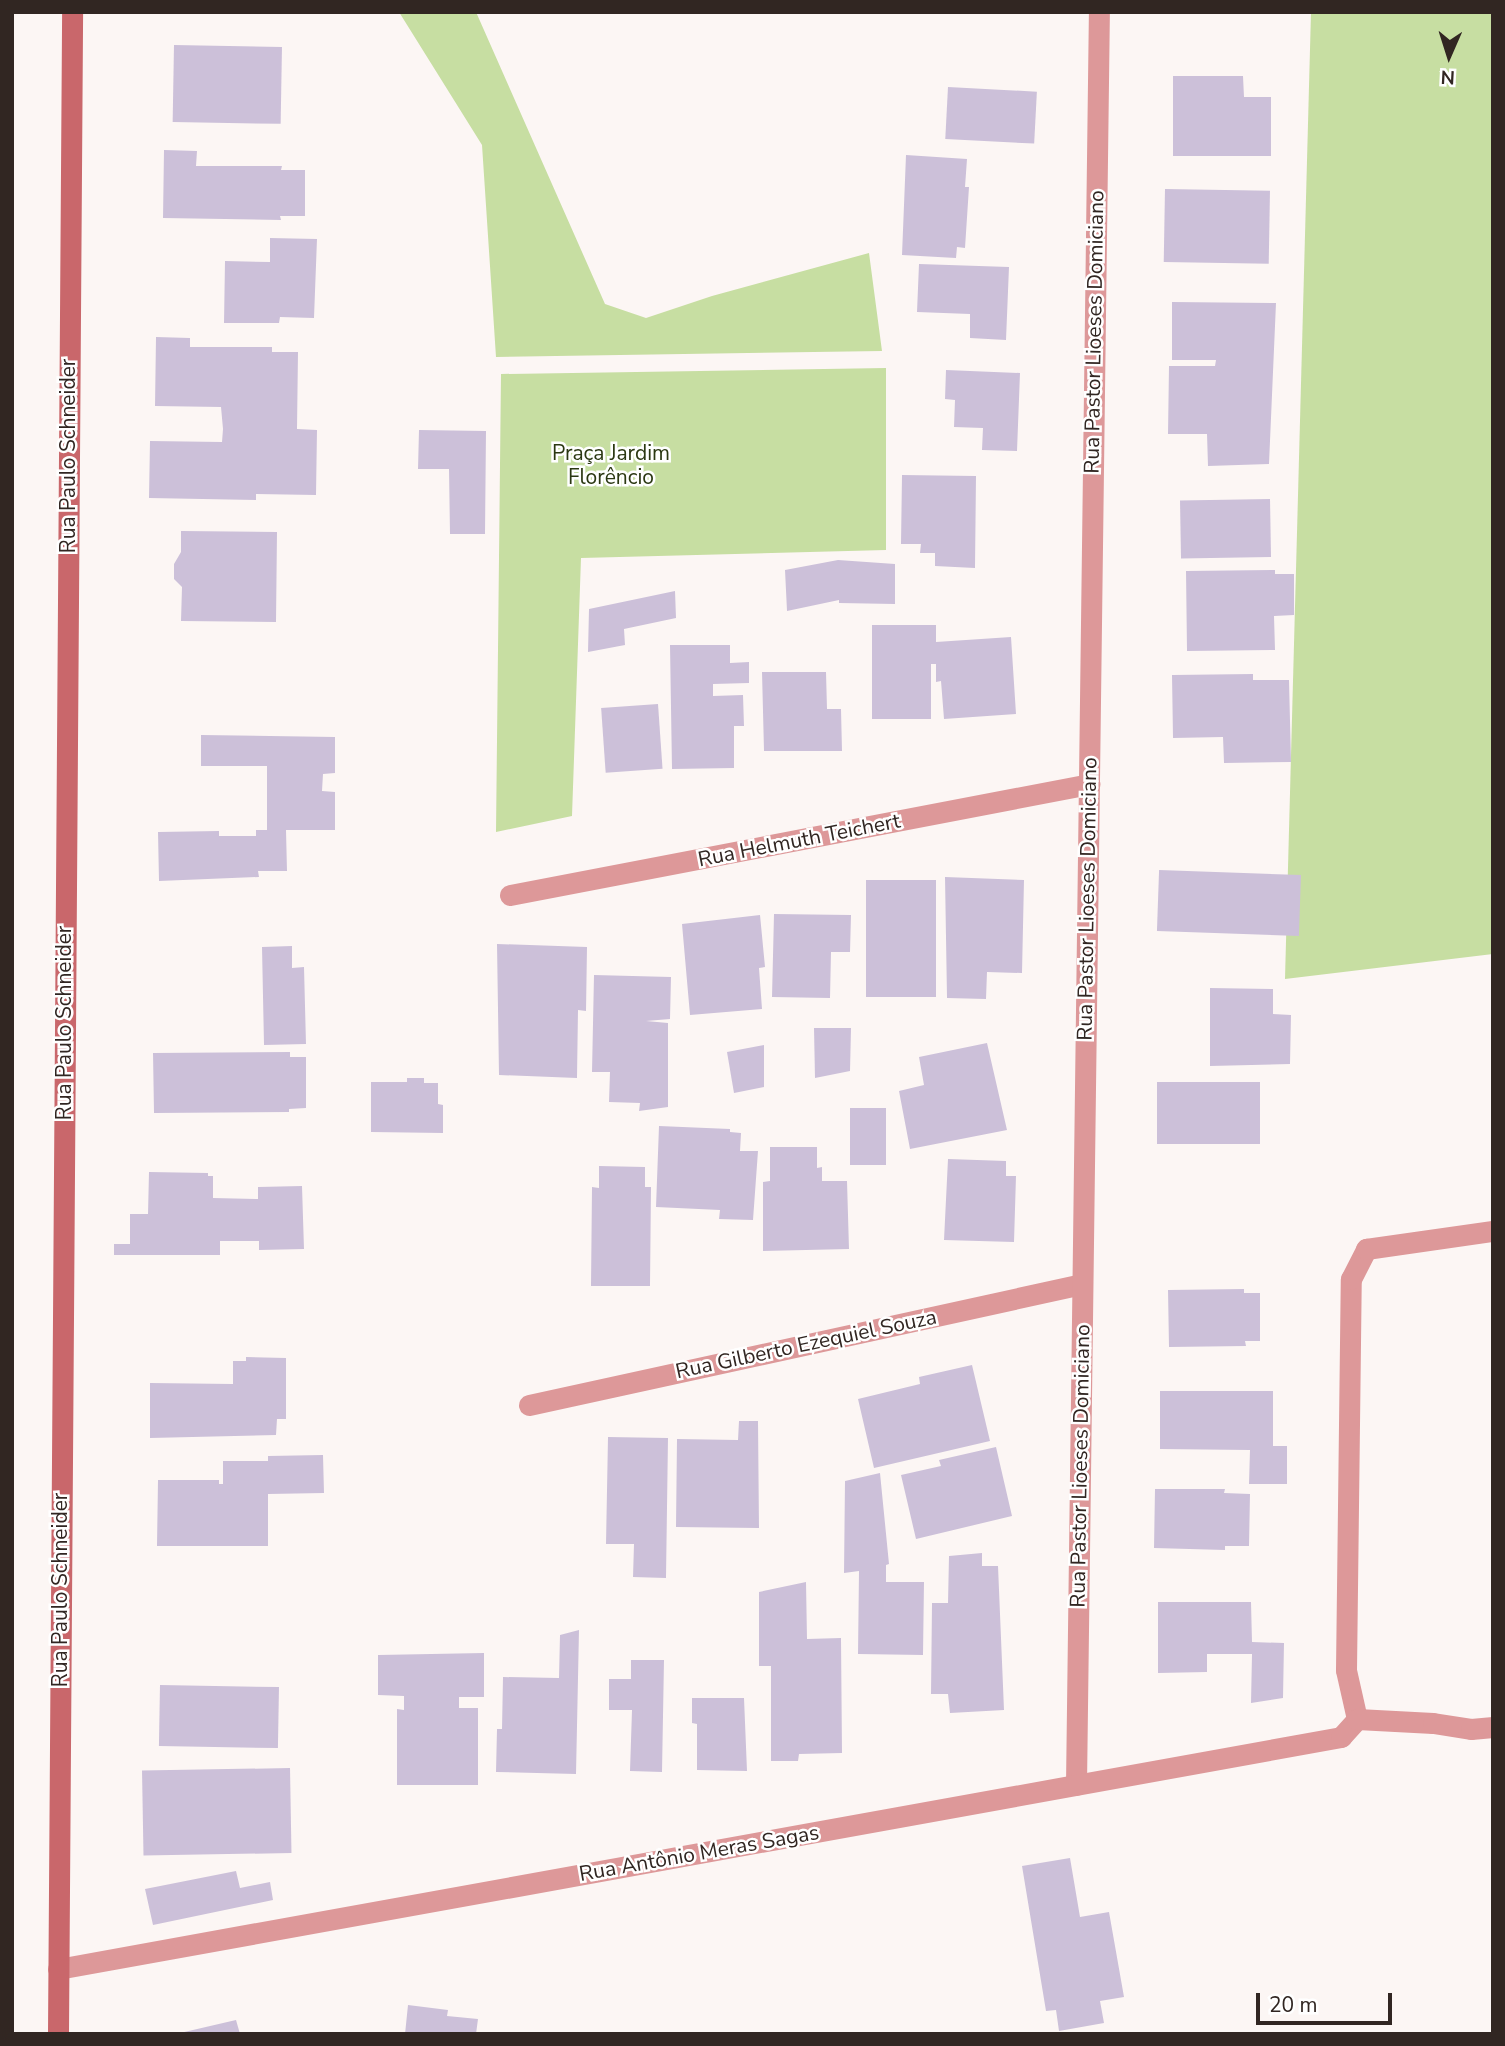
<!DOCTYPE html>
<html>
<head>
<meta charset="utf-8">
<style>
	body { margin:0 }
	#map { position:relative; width:1505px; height:2046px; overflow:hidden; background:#fcf6f4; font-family:"Nunito Sans",sans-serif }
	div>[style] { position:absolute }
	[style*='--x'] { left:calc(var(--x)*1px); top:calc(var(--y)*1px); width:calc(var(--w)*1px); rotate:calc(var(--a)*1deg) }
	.green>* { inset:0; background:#c7dea2 }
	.building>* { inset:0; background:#ccc0d9; transform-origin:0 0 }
	.street>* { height:21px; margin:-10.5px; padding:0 10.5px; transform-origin:10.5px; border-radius:10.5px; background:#dd9899 }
	.secondary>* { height:21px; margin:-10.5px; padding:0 10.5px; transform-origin:10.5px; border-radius:10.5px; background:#c9676b }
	span { translate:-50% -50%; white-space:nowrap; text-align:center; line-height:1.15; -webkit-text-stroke:5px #fff; paint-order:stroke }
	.street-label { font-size:21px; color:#312622 }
	.park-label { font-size:21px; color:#2b3812 }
	.frame { position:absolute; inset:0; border:14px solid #312622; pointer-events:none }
	.north { position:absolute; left:1414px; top:21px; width:70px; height:70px; -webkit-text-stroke:5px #fff; paint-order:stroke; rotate:183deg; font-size:19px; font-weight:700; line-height:28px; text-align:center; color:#312622 }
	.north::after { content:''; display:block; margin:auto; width:24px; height:32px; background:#312622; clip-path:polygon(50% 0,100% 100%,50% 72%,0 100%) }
	.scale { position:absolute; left:1256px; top:1993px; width:136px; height:32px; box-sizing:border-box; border:4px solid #312622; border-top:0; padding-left:9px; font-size:21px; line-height:24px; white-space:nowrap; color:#312622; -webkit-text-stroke:5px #fff; paint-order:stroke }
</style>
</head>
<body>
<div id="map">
	<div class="green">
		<div style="clip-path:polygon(399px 12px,476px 12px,605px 304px,646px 318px,712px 296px,869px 253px,882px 351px,496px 357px,482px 145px)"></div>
		<div style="clip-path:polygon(1311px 12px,1493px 12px,1493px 954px,1285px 979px)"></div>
		<div style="clip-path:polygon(886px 368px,886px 550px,581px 558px,572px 816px,496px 832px,501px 374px)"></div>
	</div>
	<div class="building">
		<div style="left:174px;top:45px;width:108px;height:77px;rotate:1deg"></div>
		<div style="clip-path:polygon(1173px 76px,1243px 76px,1244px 97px,1271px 97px,1271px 156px,1173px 156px)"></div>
		<div style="left:948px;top:87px;width:89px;height:52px;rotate:3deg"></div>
		<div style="clip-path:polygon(164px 150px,197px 151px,196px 166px,282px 166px,281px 170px,305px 170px,305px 216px,280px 216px,281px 220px,163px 218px)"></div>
		<div style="clip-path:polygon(906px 155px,967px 159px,965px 187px,969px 187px,965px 248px,957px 247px,956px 258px,902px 255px)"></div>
		<div style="left:1165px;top:189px;width:105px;height:73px;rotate:1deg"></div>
		<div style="clip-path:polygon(270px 238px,317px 239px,314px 318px,280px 317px,279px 323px,224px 323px,225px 261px,270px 262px)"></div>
		<div style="clip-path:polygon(919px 264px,1009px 267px,1006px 340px,970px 338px,970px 314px,917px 312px)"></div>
		<div style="clip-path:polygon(1172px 302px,1276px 303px,1269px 464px,1208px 466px,1207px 434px,1168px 434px,1169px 366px,1215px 366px,1216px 360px,1172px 360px)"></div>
		<div style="clip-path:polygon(156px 337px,190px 338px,190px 347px,272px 347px,272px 352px,298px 352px,297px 429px,317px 430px,316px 495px,256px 494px,256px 500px,149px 498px,150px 441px,222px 442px,223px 429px,221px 407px,155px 406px)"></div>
		<div style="clip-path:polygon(946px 370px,1020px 373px,1017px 451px,982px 450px,983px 428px,954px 427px,955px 400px,945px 399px)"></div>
		<div style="clip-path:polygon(419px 430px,486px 431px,485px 534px,450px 534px,449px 469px,418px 469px)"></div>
		<div style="clip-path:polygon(902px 475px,976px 476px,975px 568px,935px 566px,935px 553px,920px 553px,921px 544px,901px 544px)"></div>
		<div style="left:1270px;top:499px;width:58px;height:90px;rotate:89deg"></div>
		<div style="clip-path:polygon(181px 531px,277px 532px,276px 622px,181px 621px,182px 587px,174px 579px,174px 564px,181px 552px)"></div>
		<div style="clip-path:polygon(838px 560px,895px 564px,895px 604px,839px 603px,839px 600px,787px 611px,785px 570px)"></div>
		<div style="clip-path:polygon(1275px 570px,1275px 574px,1294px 574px,1294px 615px,1274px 616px,1275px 650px,1187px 651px,1186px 571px)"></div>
		<div style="clip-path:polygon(675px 591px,676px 618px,624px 629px,625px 645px,588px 652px,589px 609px)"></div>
		<div style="clip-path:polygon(872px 625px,936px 625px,936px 642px,1011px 637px,1016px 714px,944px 719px,941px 681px,936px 682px,936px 664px,931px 664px,931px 719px,872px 719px)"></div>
		<div style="clip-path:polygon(670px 645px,730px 645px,730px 663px,749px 662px,749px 683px,713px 684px,713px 696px,743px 695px,744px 726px,734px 726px,734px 768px,672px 769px)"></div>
		<div style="clip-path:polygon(762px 672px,826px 672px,827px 709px,841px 709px,842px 751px,764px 751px)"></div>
		<div style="clip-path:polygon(1253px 674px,1253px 680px,1289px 680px,1291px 762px,1224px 763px,1223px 737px,1173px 738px,1172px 675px)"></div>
		<div style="left:658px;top:704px;width:65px;height:57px;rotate:86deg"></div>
		<div style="clip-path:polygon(201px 735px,335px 737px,335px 773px,323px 774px,322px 791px,335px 792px,335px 830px,286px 830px,287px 871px,258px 871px,259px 877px,159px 881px,158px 832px,219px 831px,219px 836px,256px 836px,256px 830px,267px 830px,267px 766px,201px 766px)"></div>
		<div style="left:1301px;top:875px;width:61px;height:142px;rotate:92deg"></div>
		<div style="clip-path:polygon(945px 877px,1024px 880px,1022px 973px,987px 972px,986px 999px,947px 998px)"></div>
		<div style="left:936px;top:880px;width:117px;height:70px;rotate:90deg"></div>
		<div style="clip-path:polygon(774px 914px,851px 915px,850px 952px,831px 952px,830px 998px,772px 997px)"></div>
		<div style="clip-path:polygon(760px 915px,765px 967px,759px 968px,762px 1009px,690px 1015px,682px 924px)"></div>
		<div style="clip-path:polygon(497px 944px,587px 947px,586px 1011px,578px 1010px,577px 1078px,499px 1075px)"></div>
		<div style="clip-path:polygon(292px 946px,292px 968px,304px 967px,306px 1044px,264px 1045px,262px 947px)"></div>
		<div style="clip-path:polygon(594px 975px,671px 977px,670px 1019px,646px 1021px,668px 1023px,668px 1107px,639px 1111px,640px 1103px,609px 1102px,610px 1072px,592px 1072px)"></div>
		<div style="clip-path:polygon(1210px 988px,1273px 989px,1273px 1014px,1291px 1015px,1290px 1064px,1210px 1066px)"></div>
		<div style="clip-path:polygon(814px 1028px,851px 1028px,850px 1071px,815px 1078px)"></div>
		<div style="clip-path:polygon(987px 1043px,1007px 1130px,910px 1149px,899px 1091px,924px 1085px,919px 1057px)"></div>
		<div style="clip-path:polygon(764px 1045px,764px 1087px,734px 1093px,727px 1052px)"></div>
		<div style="clip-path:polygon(290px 1052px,290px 1057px,306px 1057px,306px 1108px,289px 1109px,289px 1112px,154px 1113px,153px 1053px)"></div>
		<div style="clip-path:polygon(407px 1078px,424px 1078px,424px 1083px,438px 1083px,438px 1104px,443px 1105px,443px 1133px,371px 1132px,371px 1082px,407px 1082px)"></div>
		<div style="left:1157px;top:1082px;width:103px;height:62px"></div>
		<div style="left:850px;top:1108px;width:36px;height:57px"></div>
		<div style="clip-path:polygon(659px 1126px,730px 1129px,730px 1132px,741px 1133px,740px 1151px,758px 1151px,753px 1220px,719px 1219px,720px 1210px,656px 1207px)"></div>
		<div style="clip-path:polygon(770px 1147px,817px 1147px,817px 1168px,822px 1167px,822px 1181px,847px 1181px,849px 1249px,763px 1251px,763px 1182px,770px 1181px)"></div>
		<div style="clip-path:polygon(948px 1159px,1006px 1161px,1006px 1176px,1016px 1176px,1014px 1242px,944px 1240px)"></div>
		<div style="clip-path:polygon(599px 1166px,645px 1167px,645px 1187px,651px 1187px,650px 1286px,591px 1286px,592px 1187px,599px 1188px)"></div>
		<div style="clip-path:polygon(149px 1172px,208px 1173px,208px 1176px,213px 1176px,213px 1198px,258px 1199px,258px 1187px,302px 1186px,304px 1249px,259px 1250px,259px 1241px,220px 1241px,220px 1255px,114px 1255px,114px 1244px,130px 1244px,130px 1214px,148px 1214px)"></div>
		<div style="clip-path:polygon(1244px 1289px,1244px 1293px,1260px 1293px,1260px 1341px,1245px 1341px,1246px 1346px,1169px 1347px,1168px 1290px)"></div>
		<div style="clip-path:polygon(246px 1357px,286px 1358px,286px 1419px,277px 1419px,276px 1435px,150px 1438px,150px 1383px,233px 1384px,233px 1361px,246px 1361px)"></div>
		<div style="clip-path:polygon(972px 1365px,990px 1441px,874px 1468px,858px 1399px,920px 1384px,919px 1377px)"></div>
		<div style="clip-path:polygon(1160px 1391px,1273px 1391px,1273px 1446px,1287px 1446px,1287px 1484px,1249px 1484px,1250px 1450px,1160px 1449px)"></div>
		<div style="clip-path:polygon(739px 1421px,758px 1421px,759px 1528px,676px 1527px,677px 1439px,738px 1440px)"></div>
		<div style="clip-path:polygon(608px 1437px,668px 1438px,666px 1578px,633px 1577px,634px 1544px,606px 1544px)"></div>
		<div style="clip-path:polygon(996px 1447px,1012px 1516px,916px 1539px,901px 1475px,941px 1466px,939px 1460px)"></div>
		<div style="clip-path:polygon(323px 1455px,324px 1493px,268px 1494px,268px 1546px,157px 1546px,158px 1480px,219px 1480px,219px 1484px,223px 1484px,223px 1461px,268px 1461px,268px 1456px)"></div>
		<div style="clip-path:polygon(880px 1473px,889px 1564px,886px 1565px,886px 1582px,924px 1582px,923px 1655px,858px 1654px,859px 1571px,844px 1573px,845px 1481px)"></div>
		<div style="clip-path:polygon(1155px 1489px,1225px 1489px,1224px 1493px,1250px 1494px,1249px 1546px,1225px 1546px,1225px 1550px,1154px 1548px)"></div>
		<div style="clip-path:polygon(982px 1553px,982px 1566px,998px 1566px,1004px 1710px,950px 1713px,948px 1694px,931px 1694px,932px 1603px,948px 1603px,949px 1556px)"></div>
		<div style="clip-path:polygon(806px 1582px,807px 1639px,841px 1638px,842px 1753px,799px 1754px,798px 1761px,771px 1761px,771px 1666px,759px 1666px,759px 1592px)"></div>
		<div style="clip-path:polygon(1158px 1602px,1251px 1602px,1252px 1642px,1284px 1643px,1283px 1698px,1251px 1703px,1252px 1654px,1207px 1654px,1207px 1672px,1158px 1673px)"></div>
		<div style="clip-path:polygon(579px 1630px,576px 1774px,496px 1772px,497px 1729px,502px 1729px,503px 1677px,559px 1678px,560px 1635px)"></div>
		<div style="clip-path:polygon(484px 1653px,484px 1697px,459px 1697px,459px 1708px,478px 1708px,478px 1785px,397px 1785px,397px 1709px,404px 1710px,404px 1696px,378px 1695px,378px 1655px)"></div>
		<div style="clip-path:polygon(631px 1660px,664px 1660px,662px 1772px,630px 1771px,632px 1710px,609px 1710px,609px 1679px,631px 1679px)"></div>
		<div style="left:160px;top:1685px;width:119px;height:61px;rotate:1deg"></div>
		<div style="clip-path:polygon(692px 1698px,744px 1698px,747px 1771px,697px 1770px,697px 1724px,692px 1723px)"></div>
		<div style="left:290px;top:1768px;width:85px;height:148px;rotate:89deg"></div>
		<div style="clip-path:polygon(1070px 1858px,1080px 1917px,1109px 1912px,1124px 1997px,1100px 2001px,1104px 2023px,1059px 2031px,1056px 2010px,1046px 2011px,1022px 1866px)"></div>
		<div style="clip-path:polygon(236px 1871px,240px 1888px,270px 1882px,273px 1900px,153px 1925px,145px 1889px)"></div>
		<div style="clip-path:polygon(408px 2005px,448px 2010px,447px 2016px,478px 2019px,476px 2034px,405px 2034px)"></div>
		<div style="clip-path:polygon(236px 2020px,240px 2034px,180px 2034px,180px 2033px)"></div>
	</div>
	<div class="street">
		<div style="--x:510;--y:895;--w:590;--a:-10.85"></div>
		<div style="--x:529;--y:1405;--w:566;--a:-12.34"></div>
		<div style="--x:1357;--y:1719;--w:50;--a:-102.7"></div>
		<div style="--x:1346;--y:1670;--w:391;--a:-89.3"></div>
		<div style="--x:1351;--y:1279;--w:34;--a:-63"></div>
		<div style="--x:1366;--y:1249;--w:128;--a:-8.1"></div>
		<div style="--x:1076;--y:1785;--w:1773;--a:-89.26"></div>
		<div style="--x:58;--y:1969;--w:1304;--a:-10.25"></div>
		<div style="--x:1341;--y:1737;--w:24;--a:-48"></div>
		<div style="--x:1357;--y:1719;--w:76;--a:3"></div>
		<div style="--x:1433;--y:1723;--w:38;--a:9"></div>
		<div style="--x:1471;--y:1729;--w:22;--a:-5"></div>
	</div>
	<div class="secondary">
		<div style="--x:58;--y:2034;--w:2022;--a:-89.6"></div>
	</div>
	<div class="street-label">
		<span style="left:1094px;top:332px;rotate:-89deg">Rua Pastor Lioeses Domiciano</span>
		<span style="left:68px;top:456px;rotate:-90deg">Rua Paulo Schneider</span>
		<span style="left:799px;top:840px;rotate:-11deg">Rua Helmuth Teichert</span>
		<span style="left:1087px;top:899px;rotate:-89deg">Rua Pastor Lioeses Domiciano</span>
		<span style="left:64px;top:1023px;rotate:-90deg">Rua Paulo Schneider</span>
		<span style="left:806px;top:1344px;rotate:-12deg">Rua Gilberto Ezequiel Souza</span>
		<span style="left:1080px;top:1466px;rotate:-89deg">Rua Pastor Lioeses Domiciano</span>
		<span style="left:60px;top:1590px;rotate:-90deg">Rua Paulo Schneider</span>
		<span style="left:699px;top:1853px;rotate:-10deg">Rua Antônio Meras Sagas</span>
	</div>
	<div class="park-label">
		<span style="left:611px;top:465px">Praça Jardim<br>Florêncio</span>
	</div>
	<div class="frame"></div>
	<div class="north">N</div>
	<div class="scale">20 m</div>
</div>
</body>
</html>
